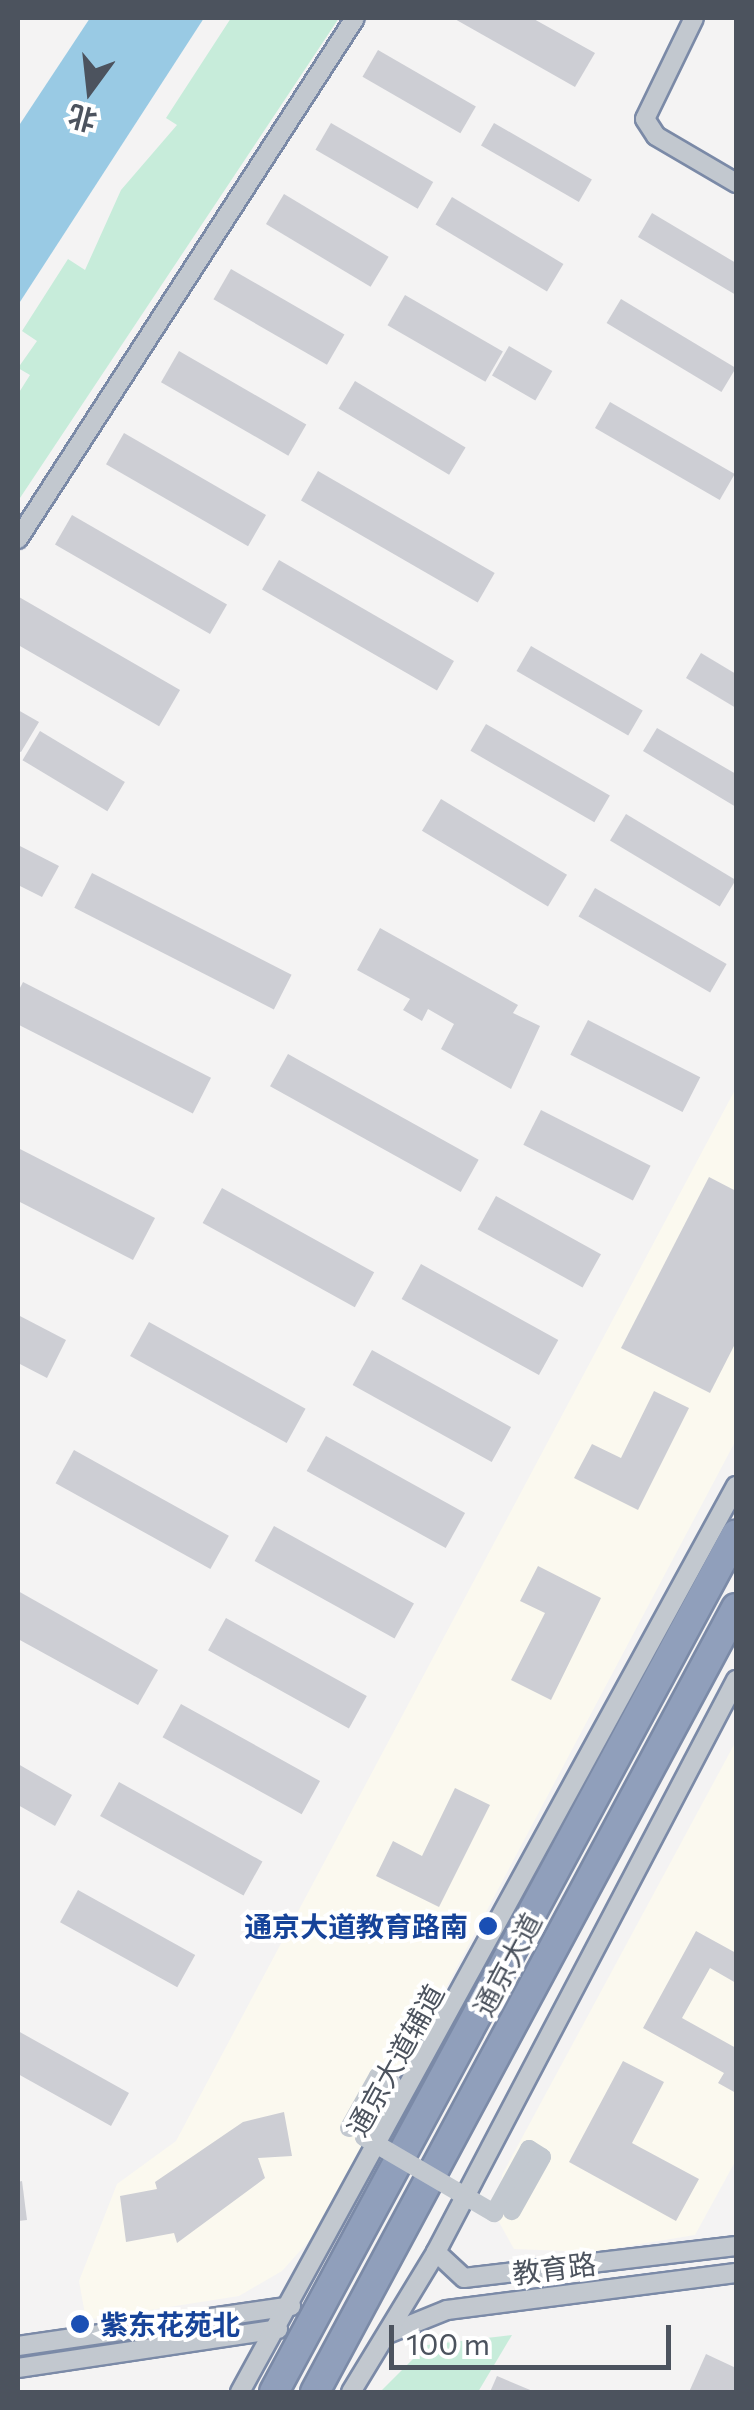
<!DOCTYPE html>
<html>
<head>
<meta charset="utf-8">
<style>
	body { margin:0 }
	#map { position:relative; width:754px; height:2410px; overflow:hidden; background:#f4f3f3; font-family:Commissioner,"Noto Sans SC",sans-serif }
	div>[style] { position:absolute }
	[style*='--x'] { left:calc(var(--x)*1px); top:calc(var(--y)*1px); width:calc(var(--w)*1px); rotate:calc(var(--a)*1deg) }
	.commercial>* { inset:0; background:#fbf9ef }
	.green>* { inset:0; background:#c7ecda }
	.water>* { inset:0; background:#99cae4 }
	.building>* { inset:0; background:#cdced4; transform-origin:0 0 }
	.roads { filter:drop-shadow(2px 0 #7b8aa7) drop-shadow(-2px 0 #7b8aa7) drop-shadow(0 2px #7b8aa7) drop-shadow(0 -2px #7b8aa7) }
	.minor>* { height:18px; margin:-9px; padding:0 9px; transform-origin:9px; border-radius:9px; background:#c2c8cf }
	.highway>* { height:28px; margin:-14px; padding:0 14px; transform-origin:14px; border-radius:14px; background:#909fbb }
	.minor-bridge>* { height:18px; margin:-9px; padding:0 9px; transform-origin:9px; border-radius:9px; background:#c2c8cf }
	.dots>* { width:28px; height:28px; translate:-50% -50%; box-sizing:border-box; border:5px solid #fff; border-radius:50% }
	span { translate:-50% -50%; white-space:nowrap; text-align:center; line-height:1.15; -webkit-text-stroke:8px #fff; paint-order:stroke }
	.transit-label { font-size:28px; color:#164399; font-weight:700 }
	.right { translate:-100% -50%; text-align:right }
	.left { translate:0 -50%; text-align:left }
	.street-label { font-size:28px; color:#4c535e }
	.frame { position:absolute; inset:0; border:20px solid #4c535e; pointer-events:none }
	.north { position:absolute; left:40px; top:40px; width:100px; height:100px; -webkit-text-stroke:8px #fff; paint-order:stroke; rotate:195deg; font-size:28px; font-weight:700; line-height:40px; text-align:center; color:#4c535e }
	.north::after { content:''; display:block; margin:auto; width:35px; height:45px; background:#4c535e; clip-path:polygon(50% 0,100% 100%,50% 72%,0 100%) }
	.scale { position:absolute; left:389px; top:2325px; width:282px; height:45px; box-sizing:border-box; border:5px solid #4c535e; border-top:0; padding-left:12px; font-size:30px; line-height:35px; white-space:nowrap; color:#4c535e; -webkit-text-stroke:8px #fff; paint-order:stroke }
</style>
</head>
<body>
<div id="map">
	<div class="commercial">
		<div style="clip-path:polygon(736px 1088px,736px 1440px,316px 2233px,282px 2271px,239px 2296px,86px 2320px,79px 2281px,117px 2184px,176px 2141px)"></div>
		<div style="clip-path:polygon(736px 1741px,736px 2160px,695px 2235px,592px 2252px,514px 2249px,499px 2222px,502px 2175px)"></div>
	</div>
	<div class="green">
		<div style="clip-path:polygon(231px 18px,339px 18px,18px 501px,18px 394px,30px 375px,18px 368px,37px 341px,22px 331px,68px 259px,85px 270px,121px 190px,177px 125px,166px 118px)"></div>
		<div style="clip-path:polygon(512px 2335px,478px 2392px,380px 2392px,427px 2345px)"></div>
	</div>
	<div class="water">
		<div style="clip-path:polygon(90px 18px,204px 18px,18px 305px,18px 127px)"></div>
	</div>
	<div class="building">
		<div style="clip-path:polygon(453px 18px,532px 18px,595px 53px,575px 87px)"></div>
		<div style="left:378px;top:50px;width:113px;height:31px;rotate:30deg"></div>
		<div style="left:331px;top:123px;width:118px;height:31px;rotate:30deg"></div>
		<div style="left:494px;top:123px;width:113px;height:26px;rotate:30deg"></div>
		<div style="left:284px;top:194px;width:122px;height:35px;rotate:31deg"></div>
		<div style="left:452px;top:197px;width:130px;height:32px;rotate:31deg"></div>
		<div style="clip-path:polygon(652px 213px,736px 263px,736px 295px,638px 237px)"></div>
		<div style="left:231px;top:269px;width:131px;height:35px;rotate:30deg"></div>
		<div style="left:405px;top:295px;width:113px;height:35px;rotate:30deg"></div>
		<div style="left:621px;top:299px;width:134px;height:28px;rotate:31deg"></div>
		<div style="left:509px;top:346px;width:50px;height:34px;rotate:30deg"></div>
		<div style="left:179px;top:351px;width:147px;height:36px;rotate:30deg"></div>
		<div style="left:355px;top:381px;width:129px;height:32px;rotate:31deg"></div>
		<div style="left:610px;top:402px;width:144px;height:30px;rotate:30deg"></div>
		<div style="left:124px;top:433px;width:164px;height:36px;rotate:30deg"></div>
		<div style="left:318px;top:471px;width:204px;height:34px;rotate:30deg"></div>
		<div style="left:72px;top:515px;width:179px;height:34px;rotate:30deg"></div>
		<div style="left:279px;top:560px;width:202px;height:34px;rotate:30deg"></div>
		<div style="left:19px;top:597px;width:186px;height:42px;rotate:30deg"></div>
		<div style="left:531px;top:646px;width:129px;height:29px;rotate:30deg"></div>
		<div style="clip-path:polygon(701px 653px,736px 674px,736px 708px,686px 678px)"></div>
		<div style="clip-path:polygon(18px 710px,39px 722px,21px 752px,18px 751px)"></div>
		<div style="left:486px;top:724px;width:143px;height:31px;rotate:30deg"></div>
		<div style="clip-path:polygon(657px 728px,736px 774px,736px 807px,643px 751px)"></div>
		<div style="left:40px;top:731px;width:99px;height:34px;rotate:31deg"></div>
		<div style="left:441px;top:799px;width:147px;height:37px;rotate:31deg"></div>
		<div style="left:626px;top:814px;width:128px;height:31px;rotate:31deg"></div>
		<div style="clip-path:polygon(18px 845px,59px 866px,42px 897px,18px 885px)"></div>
		<div style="left:92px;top:873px;width:224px;height:39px;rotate:27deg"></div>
		<div style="left:595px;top:888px;width:152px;height:33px;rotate:30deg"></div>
		<div style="clip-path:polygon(380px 928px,518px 1005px,513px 1013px,540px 1026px,511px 1089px,441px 1049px,454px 1024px,428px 1009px,422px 1021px,403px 1010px,410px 999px,357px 970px)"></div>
		<div style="left:23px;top:982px;width:211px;height:40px;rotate:27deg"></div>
		<div style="left:588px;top:1020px;width:126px;height:39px;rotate:27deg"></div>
		<div style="left:288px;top:1054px;width:218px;height:37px;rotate:29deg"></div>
		<div style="left:541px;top:1110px;width:123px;height:39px;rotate:27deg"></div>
		<div style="clip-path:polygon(18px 1148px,155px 1218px,133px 1260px,18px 1201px)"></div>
		<div style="clip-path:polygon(709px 1177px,736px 1191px,736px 1342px,710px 1393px,621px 1348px)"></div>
		<div style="left:222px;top:1188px;width:174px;height:40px;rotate:29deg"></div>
		<div style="left:496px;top:1196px;width:120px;height:38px;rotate:29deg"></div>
		<div style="left:421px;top:1264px;width:157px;height:40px;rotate:29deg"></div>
		<div style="clip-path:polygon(18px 1315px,66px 1340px,47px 1378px,18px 1363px)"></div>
		<div style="left:149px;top:1322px;width:179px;height:39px;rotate:29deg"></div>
		<div style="left:372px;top:1350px;width:159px;height:40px;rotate:29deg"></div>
		<div style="clip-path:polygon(654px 1391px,689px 1408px,638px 1510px,574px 1478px,592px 1444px,621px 1458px)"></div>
		<div style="left:326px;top:1436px;width:159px;height:40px;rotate:29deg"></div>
		<div style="left:74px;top:1450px;width:177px;height:38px;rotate:29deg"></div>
		<div style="left:274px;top:1526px;width:160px;height:40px;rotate:29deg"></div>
		<div style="clip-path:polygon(538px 1566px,601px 1598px,551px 1700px,511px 1680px,545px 1613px,520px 1601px)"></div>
		<div style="clip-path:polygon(18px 1591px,158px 1670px,138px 1705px,18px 1639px)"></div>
		<div style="left:226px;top:1618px;width:161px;height:37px;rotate:29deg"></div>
		<div style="left:181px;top:1704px;width:159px;height:38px;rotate:29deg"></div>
		<div style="clip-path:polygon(18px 1764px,72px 1795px,55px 1826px,18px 1805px)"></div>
		<div style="left:119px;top:1782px;width:164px;height:39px;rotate:29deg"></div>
		<div style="clip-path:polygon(455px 1788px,490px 1805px,439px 1907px,376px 1876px,393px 1841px,422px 1856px)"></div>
		<div style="left:78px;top:1890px;width:134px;height:37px;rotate:29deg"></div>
		<div style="clip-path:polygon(696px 1931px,736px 1953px,736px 1983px,710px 1968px,682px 2018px,736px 2048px,736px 2093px,718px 2083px,724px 2073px,643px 2028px)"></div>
		<div style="clip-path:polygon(18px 2031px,129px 2093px,111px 2126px,18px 2074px)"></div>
		<div style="clip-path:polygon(623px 2061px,664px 2082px,632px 2143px,699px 2179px,676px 2221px,569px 2162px)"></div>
		<div style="clip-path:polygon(284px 2112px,292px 2156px,258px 2158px,265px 2178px,177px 2243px,174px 2233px,126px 2242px,120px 2196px,157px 2189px,155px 2182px,243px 2122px)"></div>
		<div style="clip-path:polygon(22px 2181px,27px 2220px,18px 2221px,18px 2182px)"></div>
		<div style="clip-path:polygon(706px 2354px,736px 2368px,736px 2392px,689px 2392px)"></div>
		<div style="clip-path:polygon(497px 2376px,535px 2392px,490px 2392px)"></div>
	</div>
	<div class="roads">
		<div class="minor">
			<div style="--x:694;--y:18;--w:112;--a:115.9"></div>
			<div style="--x:645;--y:119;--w:20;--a:57"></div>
			<div style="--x:656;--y:136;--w:93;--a:30.4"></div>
			<div style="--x:18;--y:539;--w:620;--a:-57.1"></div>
			<div style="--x:436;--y:2252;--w:38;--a:43"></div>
			<div style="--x:464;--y:2278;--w:274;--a:-6.7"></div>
			<div style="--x:390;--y:2333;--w:61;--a:-22"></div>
			<div style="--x:447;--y:2310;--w:291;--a:-7.3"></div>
			<div style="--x:18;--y:2346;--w:276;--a:-8.3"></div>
			<div style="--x:18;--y:2368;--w:263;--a:-8.5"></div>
			<div style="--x:240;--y:2392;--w:1033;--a:-61.3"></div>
			<div style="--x:351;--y:2392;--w:164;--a:-58.7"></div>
			<div style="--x:436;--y:2252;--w:646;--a:-62.32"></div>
		</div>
		<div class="highway">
			<div style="--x:274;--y:2392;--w:974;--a:-61.7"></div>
			<div style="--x:315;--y:2392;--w:890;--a:-61.76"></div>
		</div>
	</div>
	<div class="minor-bridge">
		<div style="--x:349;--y:2128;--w:60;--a:-60.9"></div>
		<div style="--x:378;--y:2076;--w:16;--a:27"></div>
		<div style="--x:392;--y:2083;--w:61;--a:117.4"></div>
		<div style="--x:364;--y:2137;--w:151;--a:30.3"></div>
		<div style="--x:494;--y:2213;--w:73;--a:-61.3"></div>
		<div style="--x:529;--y:2149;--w:15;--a:32"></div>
		<div style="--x:542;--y:2157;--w:62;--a:119.1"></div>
	</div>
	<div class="dots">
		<div style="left:488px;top:1926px;background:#1a4fb4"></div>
		<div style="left:80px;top:2324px;background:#1a4fb4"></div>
	</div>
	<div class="transit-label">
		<span class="right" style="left:468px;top:1926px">通京大道教育路南</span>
		<span class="left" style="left:100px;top:2324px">紫东花苑北</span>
	</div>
	<div class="street-label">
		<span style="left:507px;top:1964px;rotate:-62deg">通京大道</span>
		<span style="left:395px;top:2060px;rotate:-61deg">通京大道辅道</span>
		<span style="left:554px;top:2268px;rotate:-7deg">教育路</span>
	</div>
	<div class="frame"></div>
	<div class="north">北</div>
	<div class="scale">100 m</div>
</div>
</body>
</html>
